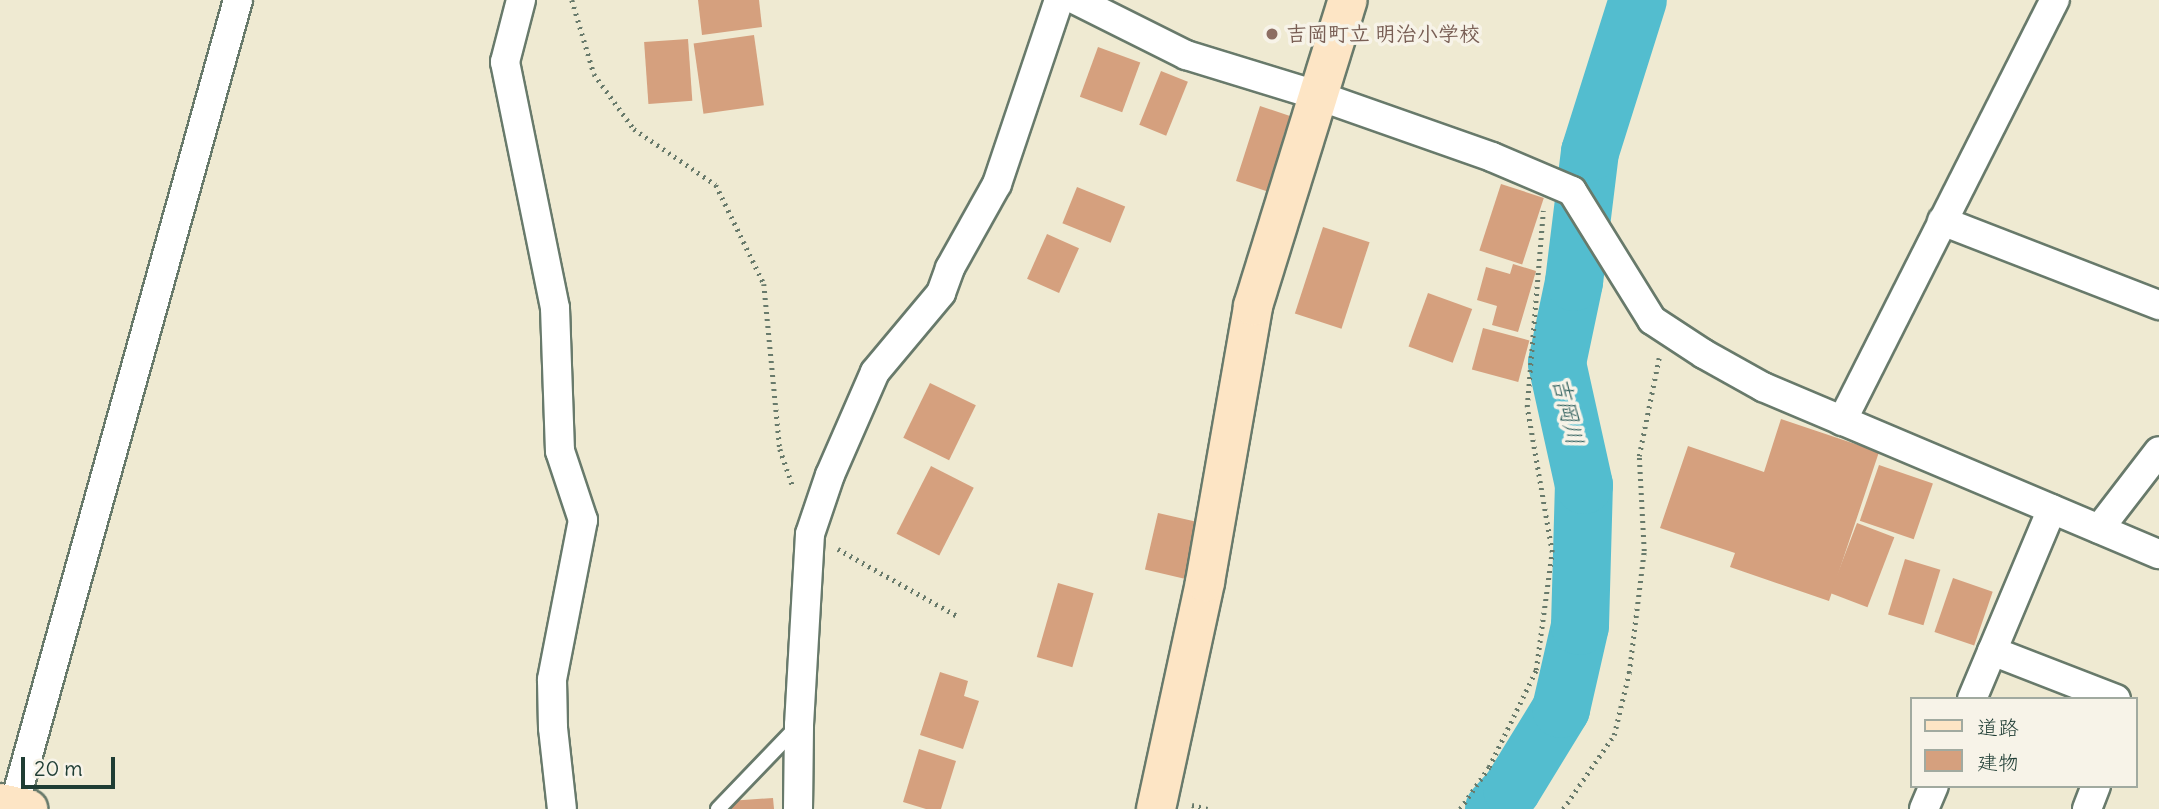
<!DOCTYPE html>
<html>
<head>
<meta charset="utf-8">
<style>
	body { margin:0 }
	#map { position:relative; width:2159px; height:809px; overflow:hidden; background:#efead2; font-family:Delius,"Klee One",sans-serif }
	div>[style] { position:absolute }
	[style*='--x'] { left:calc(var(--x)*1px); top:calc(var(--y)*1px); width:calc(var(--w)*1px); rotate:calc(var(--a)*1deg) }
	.river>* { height:58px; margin:-29px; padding:0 29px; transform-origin:29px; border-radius:29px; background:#53bdcf }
	.building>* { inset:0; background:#d5a07e; transform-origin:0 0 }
	.path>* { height:4.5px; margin-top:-2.25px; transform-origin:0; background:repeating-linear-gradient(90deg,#687a6b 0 2px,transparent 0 7px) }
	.roads { filter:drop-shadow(2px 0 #687a6b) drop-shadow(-2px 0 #687a6b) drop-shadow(0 2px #687a6b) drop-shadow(0 -2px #687a6b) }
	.lane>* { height:14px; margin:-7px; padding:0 7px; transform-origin:7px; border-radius:7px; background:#fff }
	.street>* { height:28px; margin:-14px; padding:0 14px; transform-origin:14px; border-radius:14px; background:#fff }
	.secondary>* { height:38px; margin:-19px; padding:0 19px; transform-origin:19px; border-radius:19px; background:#fde5c5 }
	.dots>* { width:19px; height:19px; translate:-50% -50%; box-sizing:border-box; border:4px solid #f7f3e8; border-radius:50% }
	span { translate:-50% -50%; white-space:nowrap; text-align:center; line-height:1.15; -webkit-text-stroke:7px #f7f3e8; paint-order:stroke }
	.education-label { font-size:21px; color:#785e54; font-weight:700 }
	.left { translate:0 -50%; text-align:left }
	.water-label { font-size:23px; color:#2c5d5b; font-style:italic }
	.legend { position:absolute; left:1910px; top:697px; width:228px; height:91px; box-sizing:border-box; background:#f7f3e8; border:2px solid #a1aaa0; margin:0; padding:9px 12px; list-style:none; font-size:21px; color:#1f3d34 }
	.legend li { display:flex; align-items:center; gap:14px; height:35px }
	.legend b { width:35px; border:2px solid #a1aaa0 }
	.scale { position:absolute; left:21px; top:757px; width:94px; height:32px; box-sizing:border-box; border:4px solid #1f3d34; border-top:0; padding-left:9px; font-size:21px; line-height:24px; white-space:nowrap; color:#1f3d34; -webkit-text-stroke:5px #f7f3e8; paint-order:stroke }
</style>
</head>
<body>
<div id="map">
	<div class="river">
		<div style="--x:1494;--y:809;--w:27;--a:-48"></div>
		<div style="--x:1512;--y:789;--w:94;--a:-58.5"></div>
		<div style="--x:1561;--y:709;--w:85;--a:-77.1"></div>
		<div style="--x:1580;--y:626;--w:141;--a:-88.4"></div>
		<div style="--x:1584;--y:485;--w:125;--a:-102.5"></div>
		<div style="--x:1557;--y:363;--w:83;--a:-78.1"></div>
		<div style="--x:1574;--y:282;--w:131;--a:-83"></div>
		<div style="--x:1590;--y:152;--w:159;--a:-72.5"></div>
	</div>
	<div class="building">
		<div style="clip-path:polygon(698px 0,759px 0,762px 27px,702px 35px)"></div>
		<div style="left:754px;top:35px;width:71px;height:61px;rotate:82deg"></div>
		<div style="left:688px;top:39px;width:62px;height:44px;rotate:86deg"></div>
		<div style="left:1098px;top:47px;width:45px;height:53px;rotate:20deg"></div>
		<div style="left:1161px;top:71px;width:29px;height:58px;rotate:22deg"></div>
		<div style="clip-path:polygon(1260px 106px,1290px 116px,1283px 137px,1292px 140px,1275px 194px,1236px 181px)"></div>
		<div style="left:1501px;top:184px;width:45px;height:70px;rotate:18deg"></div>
		<div style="left:1077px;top:187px;width:52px;height:39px;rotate:22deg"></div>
		<div style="left:1323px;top:227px;width:49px;height:91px;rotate:18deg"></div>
		<div style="left:1047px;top:234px;width:35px;height:49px;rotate:24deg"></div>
		<div style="clip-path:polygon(1513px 264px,1536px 271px,1518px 332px,1492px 325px,1497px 306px,1477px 300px,1486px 267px,1510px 274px)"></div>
		<div style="left:1428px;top:293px;width:47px;height:57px;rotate:20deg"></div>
		<div style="left:1483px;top:328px;width:48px;height:43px;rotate:15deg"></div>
		<div style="left:930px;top:383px;width:51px;height:61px;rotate:26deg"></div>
		<div style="clip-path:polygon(1781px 419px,1879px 452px,1829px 601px,1730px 567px,1735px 553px,1660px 528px,1688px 446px,1764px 472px)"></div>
		<div style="left:1879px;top:465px;width:57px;height:59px;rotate:19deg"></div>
		<div style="left:931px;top:466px;width:48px;height:76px;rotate:27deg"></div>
		<div style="left:1158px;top:513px;width:45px;height:58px;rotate:13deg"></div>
		<div style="left:1857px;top:523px;width:40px;height:75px;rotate:21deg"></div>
		<div style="left:1905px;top:559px;width:37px;height:58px;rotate:17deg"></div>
		<div style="left:1953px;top:578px;width:42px;height:57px;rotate:19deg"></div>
		<div style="left:1058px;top:583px;width:37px;height:77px;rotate:16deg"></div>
		<div style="clip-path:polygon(940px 672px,968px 681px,964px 696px,979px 701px,963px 749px,920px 735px)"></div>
		<div style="clip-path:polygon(919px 749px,956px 761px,941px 809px,926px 809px,903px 802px)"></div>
		<div style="clip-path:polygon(773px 798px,774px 809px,729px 809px,729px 801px)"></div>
	</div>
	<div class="path">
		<div style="--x:572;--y:0;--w:77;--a:73.4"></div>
		<div style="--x:594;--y:74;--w:68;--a:54"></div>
		<div style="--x:634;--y:129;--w:99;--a:34.3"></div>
		<div style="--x:716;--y:185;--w:110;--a:64.1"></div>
		<div style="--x:764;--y:284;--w:166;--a:84.5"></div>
		<div style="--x:780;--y:449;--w:39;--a:71"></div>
		<div style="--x:838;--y:549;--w:139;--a:29.3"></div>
		<div style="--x:1192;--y:805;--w:16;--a:14"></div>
		<div style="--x:1460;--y:809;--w:51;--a:-55.4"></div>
		<div style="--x:1489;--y:767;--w:108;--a:-64.1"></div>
		<div style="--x:1536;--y:670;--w:119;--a:-82.3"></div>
		<div style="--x:1552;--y:552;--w:147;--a:-99.8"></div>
		<div style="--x:1527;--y:407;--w:197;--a:-85.3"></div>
		<div style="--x:1563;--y:809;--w:90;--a:-55.4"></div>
		<div style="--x:1614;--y:735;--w:64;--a:-76.4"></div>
		<div style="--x:1629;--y:673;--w:123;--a:-83"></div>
		<div style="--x:1644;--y:551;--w:95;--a:-93"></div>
		<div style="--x:1639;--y:456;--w:100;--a:-78.5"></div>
	</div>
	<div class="roads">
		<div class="lane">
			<div style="--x:718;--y:809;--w:114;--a:-46.1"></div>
		</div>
		<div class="street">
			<div style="--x:521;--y:0;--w:64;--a:104.5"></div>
			<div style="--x:505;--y:62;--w:251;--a:78.5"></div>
			<div style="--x:555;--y:308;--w:143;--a:88"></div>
			<div style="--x:560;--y:451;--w:73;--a:71.6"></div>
			<div style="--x:583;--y:520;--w:163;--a:101"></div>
			<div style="--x:552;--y:680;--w:48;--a:88.8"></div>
			<div style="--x:553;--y:728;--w:81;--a:83.7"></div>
			<div style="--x:1076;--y:0;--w:123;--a:26.6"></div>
			<div style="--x:1186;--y:55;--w:139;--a:17.1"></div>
			<div style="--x:1319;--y:96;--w:183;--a:19.4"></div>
			<div style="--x:1492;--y:157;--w:87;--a:23"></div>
			<div style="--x:1572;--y:191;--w:152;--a:58.2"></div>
			<div style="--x:1652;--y:320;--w:62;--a:33.2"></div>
			<div style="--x:1704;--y:354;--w:68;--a:29.2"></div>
			<div style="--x:1763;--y:387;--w:430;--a:22.9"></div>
			<div style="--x:1942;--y:221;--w:233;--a:21.2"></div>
			<div style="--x:1842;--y:421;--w:472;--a:-63.2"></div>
			<div style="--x:2099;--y:529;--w:98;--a:-52.4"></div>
			<div style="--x:1992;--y:651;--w:133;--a:21.2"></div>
			<div style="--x:1972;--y:699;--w:206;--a:-67.2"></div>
			<div style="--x:13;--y:809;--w:840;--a:-74.46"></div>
			<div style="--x:798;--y:809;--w:84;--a:-89.3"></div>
			<div style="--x:799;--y:725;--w:191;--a:-86.7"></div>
			<div style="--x:810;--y:534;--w:62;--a:-71.3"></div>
			<div style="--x:830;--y:475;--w:112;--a:-66.4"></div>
			<div style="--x:875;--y:372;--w:103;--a:-50.1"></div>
			<div style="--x:941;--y:293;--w:27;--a:-70"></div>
			<div style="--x:950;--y:268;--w:96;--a:-60.8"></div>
			<div style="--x:997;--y:184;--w:194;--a:-71.4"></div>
			<div style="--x:1924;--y:809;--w:25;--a:-67"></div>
			<div style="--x:2087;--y:809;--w:25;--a:-69"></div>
		</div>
		<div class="secondary">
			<div style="--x:0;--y:803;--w:29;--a:12"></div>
			<div style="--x:1156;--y:809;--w:232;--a:-77.8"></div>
			<div style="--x:1205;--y:582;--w:280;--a:-80.1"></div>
			<div style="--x:1253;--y:306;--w:320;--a:-72.8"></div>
		</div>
	</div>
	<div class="dots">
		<div style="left:1272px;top:34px;background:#8d6e63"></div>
	</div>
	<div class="education-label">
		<span class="left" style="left:1286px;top:34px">吉岡町立 明治小学校</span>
	</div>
	<div class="water-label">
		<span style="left:1568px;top:411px;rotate:77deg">吉岡川</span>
	</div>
	<ul class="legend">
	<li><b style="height:9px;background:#fde5c5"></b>道路</li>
	<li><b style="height:19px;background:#d5a07e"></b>建物</li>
	</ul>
	<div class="scale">20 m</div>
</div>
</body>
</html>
